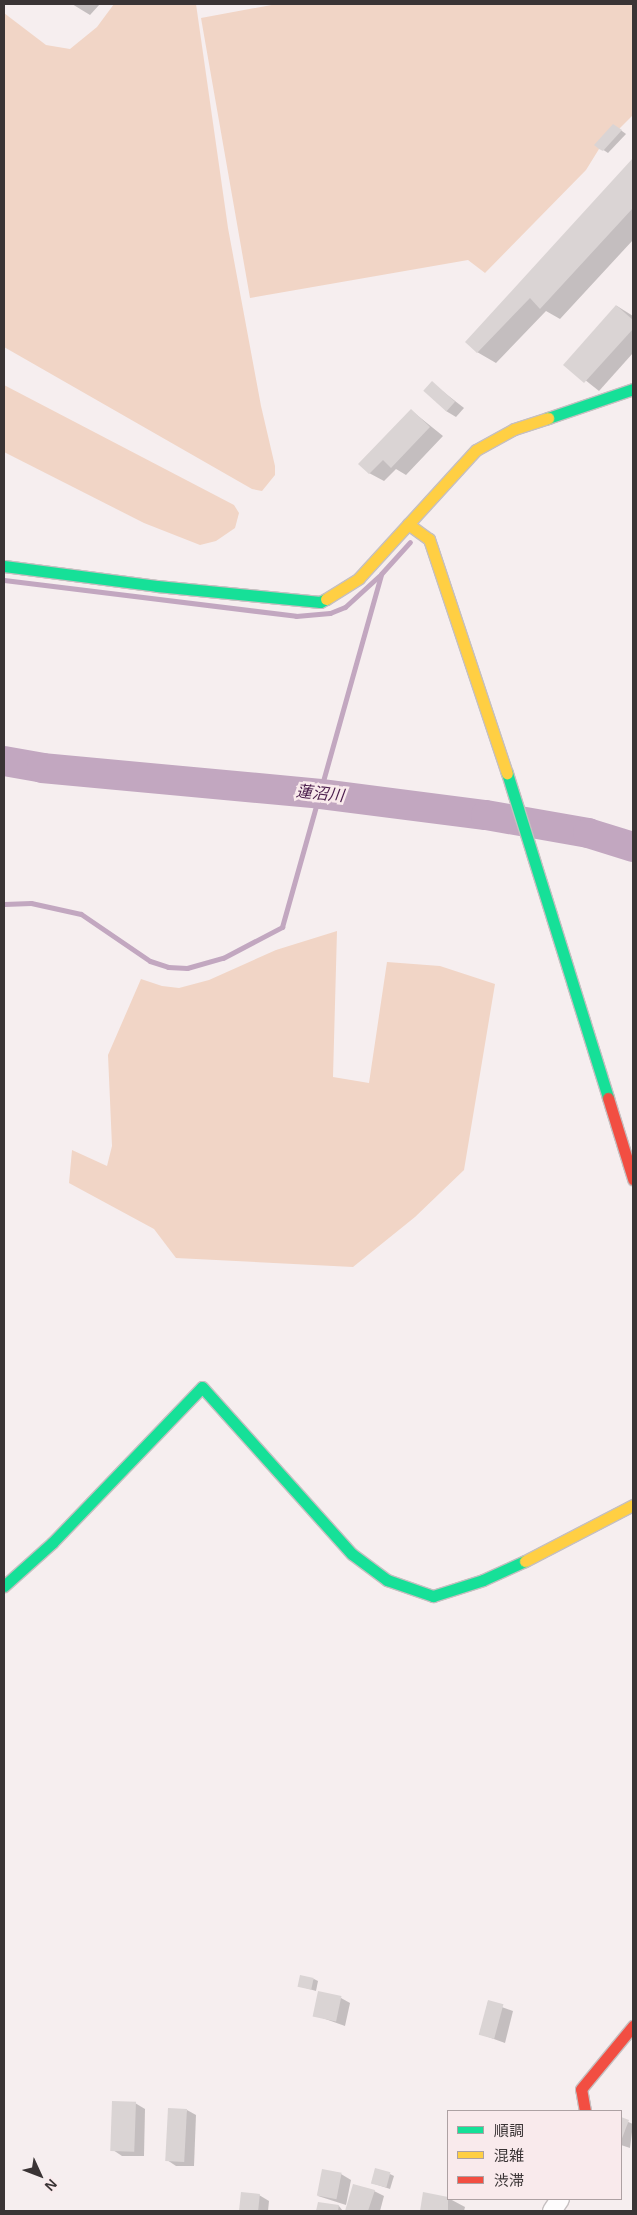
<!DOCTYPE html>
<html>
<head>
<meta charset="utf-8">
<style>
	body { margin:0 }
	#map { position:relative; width:637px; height:2215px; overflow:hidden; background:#f6eeef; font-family:Helvetica,"Noto Sans JP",sans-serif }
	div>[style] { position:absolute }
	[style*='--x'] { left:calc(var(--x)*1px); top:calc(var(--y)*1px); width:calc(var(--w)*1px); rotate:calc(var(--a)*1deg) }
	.green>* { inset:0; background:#f1d5c6 }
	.shadow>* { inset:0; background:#0003 }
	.stream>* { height:5px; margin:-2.5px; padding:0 2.5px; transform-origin:2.5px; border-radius:2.5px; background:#c2a7c0 }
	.river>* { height:30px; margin:-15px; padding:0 15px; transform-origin:15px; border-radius:15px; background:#c2a7c0 }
	.building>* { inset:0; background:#dad4d4; transform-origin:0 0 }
	.roads { filter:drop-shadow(1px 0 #c5bfc0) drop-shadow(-1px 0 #c5bfc0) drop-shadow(0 1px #c5bfc0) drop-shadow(0 -1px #c5bfc0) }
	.street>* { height:18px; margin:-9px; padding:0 9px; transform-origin:9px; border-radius:9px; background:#fefcfd }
	.fast>* { height:11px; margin:-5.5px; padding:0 5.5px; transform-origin:5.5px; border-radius:5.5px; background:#16e098 }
	.slow>* { height:11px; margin:-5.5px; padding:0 5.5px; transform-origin:5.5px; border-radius:5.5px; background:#ffcf43 }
	.jam>* { height:11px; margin:-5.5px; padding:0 5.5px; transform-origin:5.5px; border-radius:5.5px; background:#f24e42 }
	span { translate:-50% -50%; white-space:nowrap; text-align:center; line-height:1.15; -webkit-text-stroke:5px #f9eaec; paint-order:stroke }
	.water-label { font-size:16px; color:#4a1d4c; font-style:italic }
	.frame { position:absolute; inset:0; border:5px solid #3a3435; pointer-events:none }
	.legend { position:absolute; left:447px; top:2110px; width:175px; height:90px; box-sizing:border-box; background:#f9eaec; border:1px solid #ada1a3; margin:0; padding:6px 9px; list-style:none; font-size:15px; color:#3a3435 }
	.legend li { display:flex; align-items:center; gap:10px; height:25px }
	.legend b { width:25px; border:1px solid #ada1a3 }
	.north { position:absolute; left:15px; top:2150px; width:50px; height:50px; -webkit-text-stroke:4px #f9eaec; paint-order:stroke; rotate:133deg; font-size:14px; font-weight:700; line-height:20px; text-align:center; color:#3a3435 }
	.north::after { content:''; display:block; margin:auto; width:18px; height:22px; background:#3a3435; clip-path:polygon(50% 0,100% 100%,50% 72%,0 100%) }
</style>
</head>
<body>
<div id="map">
	<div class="green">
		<div style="clip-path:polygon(114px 4px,196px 4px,228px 228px,261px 406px,275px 466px,275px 475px,262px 491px,252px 489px,4px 347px,4px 13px,46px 45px,70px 49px,97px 27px)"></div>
		<div style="clip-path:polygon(277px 4px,632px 4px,633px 115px,599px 149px,586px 170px,485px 273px,468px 260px,250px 298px,201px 18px)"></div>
		<div style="clip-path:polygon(4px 385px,234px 505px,239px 513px,235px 528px,216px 541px,200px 545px,144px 523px,4px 452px)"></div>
		<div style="clip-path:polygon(337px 931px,333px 1077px,369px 1083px,387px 962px,440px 966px,495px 984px,464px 1170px,415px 1217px,353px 1267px,176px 1258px,154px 1229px,69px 1183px,72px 1150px,107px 1166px,112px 1146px,108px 1055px,141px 979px,162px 986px,179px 988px,209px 980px,276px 950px)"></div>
	</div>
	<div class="shadow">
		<div style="clip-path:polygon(72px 4px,100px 4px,90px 15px)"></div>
		<div style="clip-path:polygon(618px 128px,626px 134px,608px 153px,596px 145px)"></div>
		<div style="clip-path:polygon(633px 160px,633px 240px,560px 319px,546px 311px,496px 363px,477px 352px,467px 342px)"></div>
		<div style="clip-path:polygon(617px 306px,633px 316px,633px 353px,599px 391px,565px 364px)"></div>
		<div style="clip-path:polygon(432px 383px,464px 408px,456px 417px,446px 411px)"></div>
		<div style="clip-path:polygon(412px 411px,443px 436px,406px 475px,396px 469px,384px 481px,369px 473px)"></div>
		<div style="clip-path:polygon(314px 1979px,318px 1981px,316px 1991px,299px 1986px)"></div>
		<div style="clip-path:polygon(341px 1998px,350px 2003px,345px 2026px,314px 2015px)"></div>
		<div style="clip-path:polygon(488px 2002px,513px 2011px,505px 2043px,480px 2034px)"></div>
		<div style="clip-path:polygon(135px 2103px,145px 2109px,144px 2156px,122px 2156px,113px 2150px)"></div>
		<div style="clip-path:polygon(187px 2110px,196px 2115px,194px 2166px,176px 2166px,167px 2160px)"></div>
		<div style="clip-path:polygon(621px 2119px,633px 2124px,630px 2148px,621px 2145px)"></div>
		<div style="clip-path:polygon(341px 2174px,351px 2180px,346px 2205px,318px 2196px)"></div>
		<div style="clip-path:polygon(390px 2174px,394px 2176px,390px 2189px,372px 2183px)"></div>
		<div style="clip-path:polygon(374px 2191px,384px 2196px,380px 2211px,347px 2210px)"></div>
		<div style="clip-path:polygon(242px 2193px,259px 2195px,269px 2201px,268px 2211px,240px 2211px)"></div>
		<div style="clip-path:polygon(424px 2194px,450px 2199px,465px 2207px,464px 2211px,421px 2211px)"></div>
		<div style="clip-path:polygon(319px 2203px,339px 2206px,343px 2211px,317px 2211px)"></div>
	</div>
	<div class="stream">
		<div style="--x:4;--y:580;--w:294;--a:7"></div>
		<div style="--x:296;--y:616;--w:34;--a:-5"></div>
		<div style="--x:330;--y:613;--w:16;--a:-22"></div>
		<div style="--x:345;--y:607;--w:46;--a:-42.4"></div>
		<div style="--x:4;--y:904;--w:27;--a:-2"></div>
		<div style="--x:31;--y:903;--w:51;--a:12.4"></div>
		<div style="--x:81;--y:914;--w:83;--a:34.3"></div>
		<div style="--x:150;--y:961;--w:19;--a:18"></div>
		<div style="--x:168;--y:967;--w:19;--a:3"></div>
		<div style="--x:187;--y:968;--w:37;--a:-16"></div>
		<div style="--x:223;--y:958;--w:67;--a:-27.7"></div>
		<div style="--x:282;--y:927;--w:367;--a:-74.3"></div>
		<div style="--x:381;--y:574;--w:43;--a:-47.8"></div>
	</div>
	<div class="river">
		<div style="--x:4;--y:761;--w:39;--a:10"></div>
		<div style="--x:42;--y:768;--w:280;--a:5.3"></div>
		<div style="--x:321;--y:794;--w:166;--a:7.3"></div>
		<div style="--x:486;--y:815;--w:104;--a:10"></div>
		<div style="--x:588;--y:833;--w:47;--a:17.3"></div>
	</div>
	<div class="building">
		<div style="clip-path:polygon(613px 124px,622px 130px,603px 151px,599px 149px,594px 145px)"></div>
		<div style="clip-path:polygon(633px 158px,633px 208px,540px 309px,530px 298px,477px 353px,465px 342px)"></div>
		<div style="clip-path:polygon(616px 305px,633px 320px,633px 329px,584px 383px,563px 365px)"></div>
		<div style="left:432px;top:381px;width:31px;height:13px;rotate:42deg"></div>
		<div style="clip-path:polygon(411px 409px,430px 427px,391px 468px,383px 460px,369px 474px,358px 464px)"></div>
		<div style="left:300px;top:1975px;width:14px;height:12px;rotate:12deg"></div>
		<div style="left:318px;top:1991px;width:24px;height:26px;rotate:12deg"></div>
		<div style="left:488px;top:2000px;width:16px;height:36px;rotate:15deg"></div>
		<div style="left:112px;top:2101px;width:24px;height:50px;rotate:2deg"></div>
		<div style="left:168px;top:2108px;width:19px;height:53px;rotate:3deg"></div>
		<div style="clip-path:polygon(621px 2117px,629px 2120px,621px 2141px)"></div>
		<div style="left:375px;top:2168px;width:16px;height:16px;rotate:15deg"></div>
		<div style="left:322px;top:2169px;width:20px;height:27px;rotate:11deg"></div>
		<div style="clip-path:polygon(353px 2184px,375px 2190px,368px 2211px,345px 2211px)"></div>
		<div style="left:241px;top:2192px;width:19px;height:19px;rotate:6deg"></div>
		<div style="clip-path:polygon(423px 2192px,448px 2197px,448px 2211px,420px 2211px)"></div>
		<div style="clip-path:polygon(318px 2202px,339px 2205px,338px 2211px,316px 2211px)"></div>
	</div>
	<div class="roads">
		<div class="street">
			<div style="--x:552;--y:2211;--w:14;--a:-56"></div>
		</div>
		<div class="fast">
			<div style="--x:548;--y:418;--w:90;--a:-18.8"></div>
			<div style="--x:4;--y:566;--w:154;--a:7.4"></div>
			<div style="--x:157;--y:586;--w:164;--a:5.6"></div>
			<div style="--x:320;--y:602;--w:7;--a:-27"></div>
			<div style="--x:507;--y:773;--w:340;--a:72.7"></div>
			<div style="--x:4;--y:1586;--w:64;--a:-41.9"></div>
			<div style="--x:52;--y:1543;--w:216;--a:-46.1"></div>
			<div style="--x:202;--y:1387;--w:224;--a:48.1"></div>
			<div style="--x:352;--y:1554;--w:44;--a:36.6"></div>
			<div style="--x:387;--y:1580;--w:49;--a:19.2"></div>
			<div style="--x:433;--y:1596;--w:52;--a:-17.7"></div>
			<div style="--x:483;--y:1580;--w:46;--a:-24.3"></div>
		</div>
		<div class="slow">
			<div style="--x:408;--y:524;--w:26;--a:36"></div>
			<div style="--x:429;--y:539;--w:247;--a:71.6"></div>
			<div style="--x:326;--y:599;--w:39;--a:-32"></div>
			<div style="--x:359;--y:578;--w:173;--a:-47.6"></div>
			<div style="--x:476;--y:450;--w:43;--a:-28.9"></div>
			<div style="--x:514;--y:429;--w:36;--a:-18"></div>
			<div style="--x:525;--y:1561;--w:122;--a:-27.4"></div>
		</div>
		<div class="jam">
			<div style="--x:608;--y:1098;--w:85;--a:72.8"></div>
			<div style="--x:585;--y:2111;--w:22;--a:-100"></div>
			<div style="--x:581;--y:2089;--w:82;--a:-50.5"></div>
		</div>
	</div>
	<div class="water-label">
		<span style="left:320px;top:794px;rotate:6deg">蓮沼川</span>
	</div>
	<div class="frame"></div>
	<ul class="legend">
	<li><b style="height:6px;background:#16e098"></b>順調</li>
	<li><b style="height:6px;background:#ffcf43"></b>混雑</li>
	<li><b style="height:6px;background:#f24e42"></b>渋滞</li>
	</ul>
	<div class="north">N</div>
</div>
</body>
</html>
